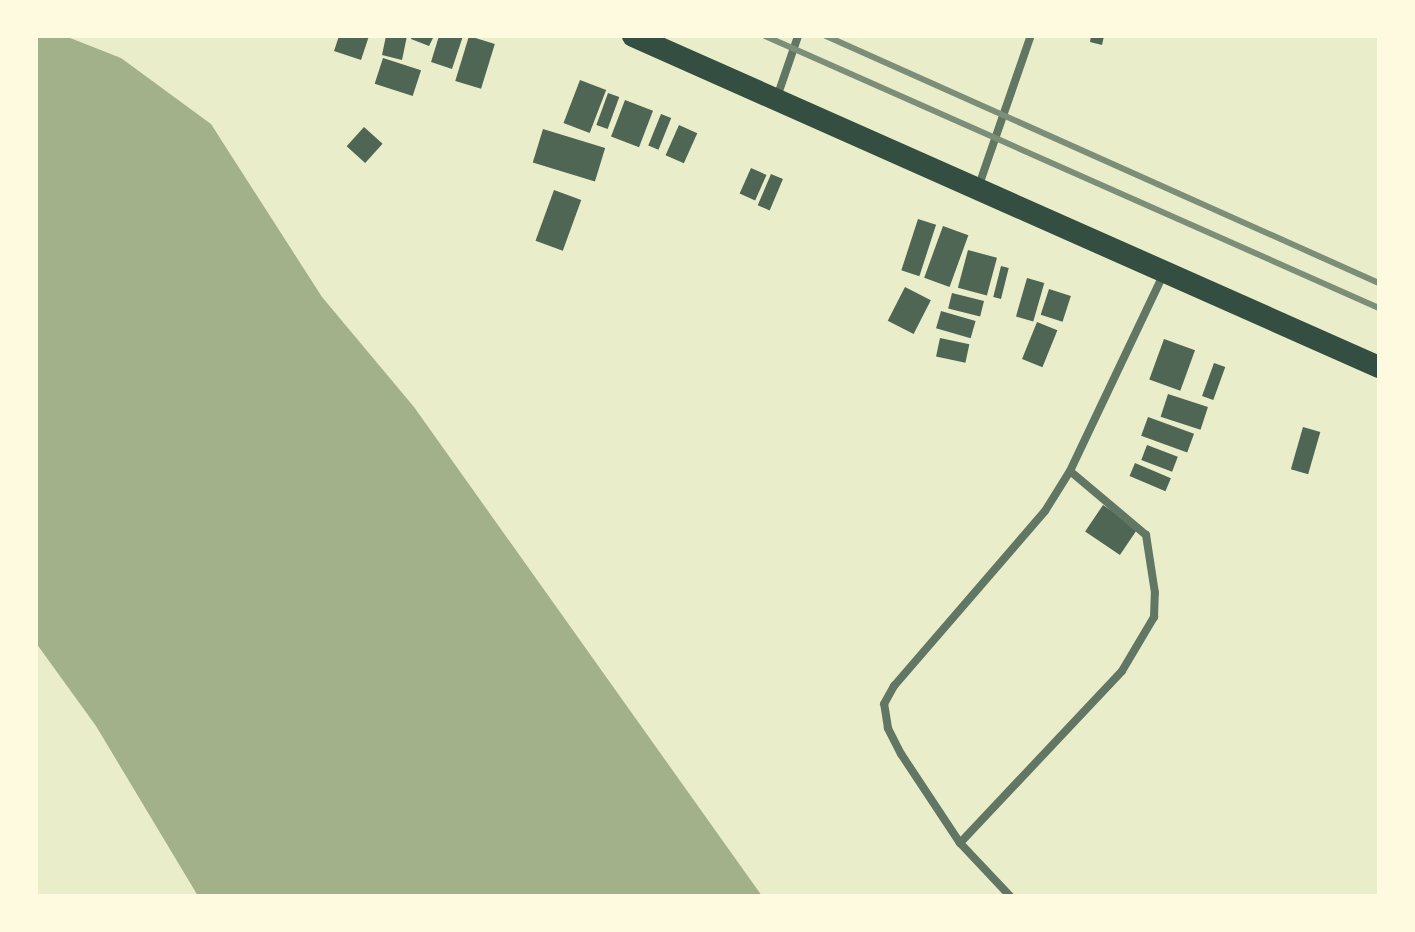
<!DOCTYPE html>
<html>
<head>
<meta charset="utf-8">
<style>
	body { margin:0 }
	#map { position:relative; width:1415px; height:932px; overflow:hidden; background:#e9edc9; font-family:"Space Grotesk",sans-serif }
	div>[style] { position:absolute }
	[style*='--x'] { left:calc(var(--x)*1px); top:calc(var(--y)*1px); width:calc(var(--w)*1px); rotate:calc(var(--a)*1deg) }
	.water>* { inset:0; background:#a3b18a }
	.building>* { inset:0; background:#4f6655; transform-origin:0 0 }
	.minor>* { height:8px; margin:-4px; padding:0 4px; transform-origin:4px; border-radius:4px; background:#617663 }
	.trunk>* { height:22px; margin:-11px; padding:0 11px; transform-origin:11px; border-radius:11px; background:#344e41 }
	.rail>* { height:6px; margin:-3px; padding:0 3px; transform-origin:3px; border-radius:3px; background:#7c8e77 }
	span { translate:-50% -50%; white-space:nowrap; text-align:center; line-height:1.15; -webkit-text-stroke:7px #fefae0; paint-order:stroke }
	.frame { position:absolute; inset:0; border:38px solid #fefae0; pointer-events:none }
</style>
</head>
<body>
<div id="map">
	<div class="water">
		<div style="clip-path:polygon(36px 36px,65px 36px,121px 58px,211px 124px,322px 297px,414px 407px,762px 896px,198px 896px,96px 726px,36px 643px)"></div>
	</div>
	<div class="building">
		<div style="clip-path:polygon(339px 36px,369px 36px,361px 60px,334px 51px)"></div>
		<div style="clip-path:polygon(386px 36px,407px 36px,402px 60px,382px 55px)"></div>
		<div style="clip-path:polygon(412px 36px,434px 36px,429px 46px,411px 39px)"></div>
		<div style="clip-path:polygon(439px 36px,463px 36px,452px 69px,431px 62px)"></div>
		<div style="left:469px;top:36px;width:27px;height:47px;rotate:17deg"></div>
		<div style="clip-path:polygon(1091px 36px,1104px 36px,1102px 45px,1090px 42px)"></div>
		<div style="left:383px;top:58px;width:40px;height:27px;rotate:18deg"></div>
		<div style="left:580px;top:80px;width:28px;height:46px;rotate:21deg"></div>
		<div style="left:608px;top:93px;width:12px;height:34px;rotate:20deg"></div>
		<div style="left:625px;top:100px;width:30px;height:39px;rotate:21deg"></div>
		<div style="left:661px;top:114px;width:11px;height:34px;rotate:22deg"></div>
		<div style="left:679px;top:125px;width:20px;height:33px;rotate:24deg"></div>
		<div style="left:364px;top:127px;width:25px;height:26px;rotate:42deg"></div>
		<div style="left:543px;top:129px;width:65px;height:35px;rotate:17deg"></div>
		<div style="left:751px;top:168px;width:17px;height:28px;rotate:24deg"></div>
		<div style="left:771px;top:174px;width:13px;height:34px;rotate:23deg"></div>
		<div style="left:554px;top:190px;width:29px;height:54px;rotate:20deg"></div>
		<div style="left:918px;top:219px;width:19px;height:54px;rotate:18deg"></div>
		<div style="left:943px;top:226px;width:27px;height:55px;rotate:20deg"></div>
		<div style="left:968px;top:250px;width:30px;height:39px;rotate:15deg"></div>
		<div style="left:1001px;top:266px;width:8px;height:32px;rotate:14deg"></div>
		<div style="left:1027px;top:278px;width:18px;height:40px;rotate:16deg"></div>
		<div style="left:905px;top:287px;width:29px;height:38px;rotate:27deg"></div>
		<div style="left:1049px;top:289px;width:23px;height:27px;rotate:18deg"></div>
		<div style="left:952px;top:293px;width:33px;height:16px;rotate:14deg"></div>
		<div style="left:941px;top:311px;width:36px;height:18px;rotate:16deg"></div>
		<div style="left:1037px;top:322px;width:22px;height:40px;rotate:22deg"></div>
		<div style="left:940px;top:338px;width:30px;height:19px;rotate:12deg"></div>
		<div style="left:1164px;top:339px;width:33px;height:43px;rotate:20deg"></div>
		<div style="left:1214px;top:363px;width:12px;height:35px;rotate:20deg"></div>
		<div style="left:1168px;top:394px;width:42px;height:24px;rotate:18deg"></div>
		<div style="left:1148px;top:417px;width:49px;height:20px;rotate:20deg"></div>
		<div style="left:1303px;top:427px;width:18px;height:44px;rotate:16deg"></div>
		<div style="left:1147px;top:445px;width:33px;height:16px;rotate:21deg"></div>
		<div style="left:1135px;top:463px;width:39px;height:14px;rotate:23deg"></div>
		<div style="left:1103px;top:505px;width:42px;height:32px;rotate:34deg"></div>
	</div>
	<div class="minor">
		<div style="--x:776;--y:100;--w:68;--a:-71"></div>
		<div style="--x:978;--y:188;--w:159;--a:-70.9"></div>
		<div style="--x:960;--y:843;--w:236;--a:-46.7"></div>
		<div style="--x:1122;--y:671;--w:63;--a:-59.3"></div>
		<div style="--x:1154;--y:617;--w:24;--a:-88"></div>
		<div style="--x:1155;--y:593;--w:59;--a:-98.8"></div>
		<div style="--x:1146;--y:535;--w:99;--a:-139.9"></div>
		<div style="--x:1010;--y:896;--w:73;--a:-133.3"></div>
		<div style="--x:960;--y:843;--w:107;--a:-123.5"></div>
		<div style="--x:901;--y:754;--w:29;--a:-117"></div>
		<div style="--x:888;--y:728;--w:24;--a:-99"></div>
		<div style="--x:884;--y:704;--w:21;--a:-61"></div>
		<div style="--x:894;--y:686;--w:231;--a:-49.2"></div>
		<div style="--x:1045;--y:511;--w:47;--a:-58"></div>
		<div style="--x:1070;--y:471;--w:219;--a:-64.6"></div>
	</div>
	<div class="trunk">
		<div style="--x:633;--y:36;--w:816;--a:23.93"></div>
	</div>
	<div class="rail">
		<div style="--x:765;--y:36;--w:672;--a:23.89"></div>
		<div style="--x:826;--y:36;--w:606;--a:24.07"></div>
	</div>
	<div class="frame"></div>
</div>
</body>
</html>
